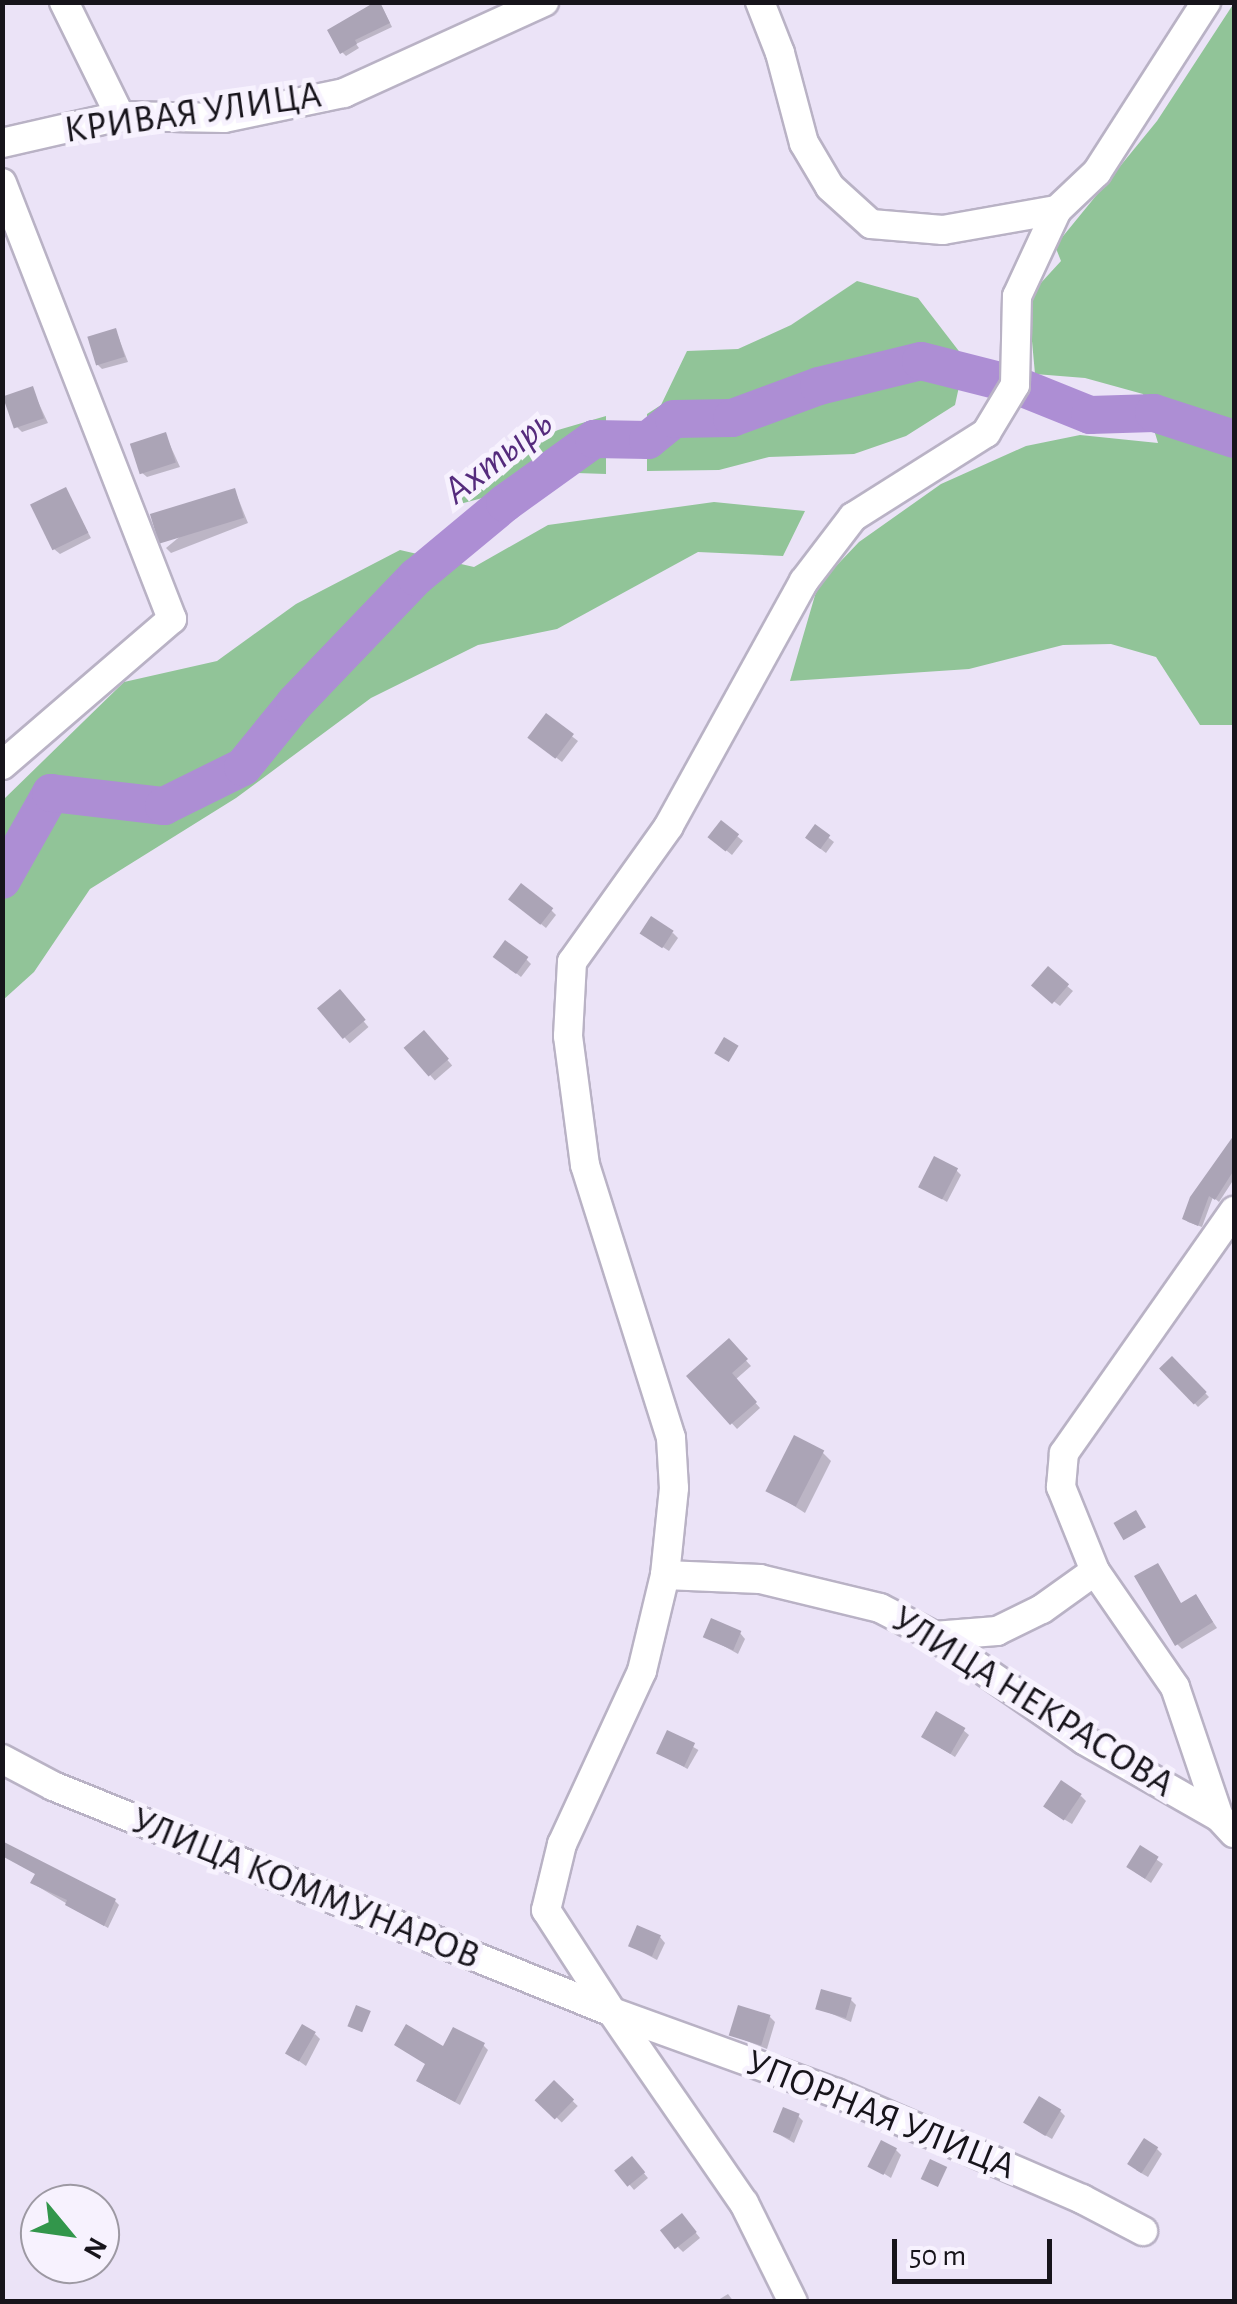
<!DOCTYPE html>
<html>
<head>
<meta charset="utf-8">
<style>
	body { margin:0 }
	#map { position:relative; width:1237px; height:2304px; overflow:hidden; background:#ebe3f7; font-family:"Alegreya Sans",sans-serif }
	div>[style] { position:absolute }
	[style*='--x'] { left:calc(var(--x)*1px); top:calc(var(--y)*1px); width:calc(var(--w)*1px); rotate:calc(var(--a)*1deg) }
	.green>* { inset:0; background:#91c498 }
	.shadow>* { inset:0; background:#0003; transform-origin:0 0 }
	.river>* { height:38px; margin:-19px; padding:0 19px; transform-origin:19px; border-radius:19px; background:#ad8ed4 }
	.building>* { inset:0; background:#aba4b6; transform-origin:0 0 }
	.roads { filter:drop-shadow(2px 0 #b9b2c5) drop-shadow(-2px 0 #b9b2c5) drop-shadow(0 2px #b9b2c5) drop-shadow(0 -2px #b9b2c5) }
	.minor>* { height:28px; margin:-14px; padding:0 14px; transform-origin:14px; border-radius:14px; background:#fff }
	span { translate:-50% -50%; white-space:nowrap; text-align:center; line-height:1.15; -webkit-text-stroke:10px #f7f2fe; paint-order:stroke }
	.street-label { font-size:38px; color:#17141b }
	.water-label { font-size:40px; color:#552b7d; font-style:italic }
	.frame { position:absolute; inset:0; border:5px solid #17141b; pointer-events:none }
	.north { position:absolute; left:20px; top:2184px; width:100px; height:100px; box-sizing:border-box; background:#f7f2fe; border:2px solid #9d99a3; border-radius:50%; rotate:119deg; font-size:28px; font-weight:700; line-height:40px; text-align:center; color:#17141b }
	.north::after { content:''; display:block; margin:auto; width:35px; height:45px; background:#32964b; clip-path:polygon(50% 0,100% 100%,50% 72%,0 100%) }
	.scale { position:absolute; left:892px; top:2239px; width:160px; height:45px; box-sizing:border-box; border:5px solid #17141b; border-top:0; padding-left:12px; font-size:30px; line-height:35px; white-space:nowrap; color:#17141b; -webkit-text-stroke:8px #f7f2fe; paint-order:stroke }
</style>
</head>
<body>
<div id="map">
	<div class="green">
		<div style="clip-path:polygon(1234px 3px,1234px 725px,1200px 725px,1156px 657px,1111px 644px,1063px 645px,969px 669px,790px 681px,818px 585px,859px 542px,941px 484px,1026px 446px,1080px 435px,1158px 443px,1143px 394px,1085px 378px,1035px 374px,1028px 297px,1061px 261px,1055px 246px,1157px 121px)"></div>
		<div style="clip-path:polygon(857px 281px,918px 298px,965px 359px,955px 405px,906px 436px,854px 454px,769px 457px,719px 470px,647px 471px,647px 414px,661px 405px,687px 351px,738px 349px,791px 325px)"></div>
		<div style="clip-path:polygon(606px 416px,606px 474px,577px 473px,456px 505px,494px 460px,558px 430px)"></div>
		<div style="clip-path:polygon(714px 502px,805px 511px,783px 556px,698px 552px,557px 629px,478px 645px,371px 698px,236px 798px,90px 889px,34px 972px,3px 1000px,3px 800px,124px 682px,217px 661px,296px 604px,400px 550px,474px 567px,548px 525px)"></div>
	</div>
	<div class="shadow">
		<div style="clip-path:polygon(382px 7px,392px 27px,356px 44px,359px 48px,346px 56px,342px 52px)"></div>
		<div style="clip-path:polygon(116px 331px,128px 362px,102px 369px,97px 364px)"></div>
		<div style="clip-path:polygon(32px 389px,48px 423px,22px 432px,17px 427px)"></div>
		<div style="clip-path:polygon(165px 434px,180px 467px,147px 477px,141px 472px)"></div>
		<div style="clip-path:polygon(65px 490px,91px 538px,60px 554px,54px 549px)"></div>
		<div style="clip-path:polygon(235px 491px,248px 523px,171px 553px,166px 548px)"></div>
		<div style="clip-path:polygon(547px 717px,578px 741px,562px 762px,537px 743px)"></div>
		<div style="clip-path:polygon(721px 823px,743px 841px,732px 855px,716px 842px)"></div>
		<div style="clip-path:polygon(816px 828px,834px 842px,826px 853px,813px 843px)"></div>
		<div style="clip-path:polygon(516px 904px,551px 910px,556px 915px,546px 928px)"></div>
		<div style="clip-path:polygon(673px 933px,678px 938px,669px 951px,649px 938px)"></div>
		<div style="clip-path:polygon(526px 959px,531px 964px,521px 977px,501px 961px)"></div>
		<div style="clip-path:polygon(1048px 970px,1073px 991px,1060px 1006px,1040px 991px)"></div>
		<div style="left:339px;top:993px;width:45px;height:25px;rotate:49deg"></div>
		<div style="left:424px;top:1033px;width:43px;height:23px;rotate:49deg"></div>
		<div style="clip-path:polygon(1226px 1152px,1234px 1158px,1234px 1179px,1219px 1202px,1213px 1197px,1202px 1227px,1188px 1222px,1185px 1219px)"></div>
		<div style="clip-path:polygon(956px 1170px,961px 1175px,947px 1202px,921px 1186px)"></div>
		<div style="clip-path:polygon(729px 1342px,751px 1366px,735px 1380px,760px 1408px,737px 1429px,690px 1377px)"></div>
		<div style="clip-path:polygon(1172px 1359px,1209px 1397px,1198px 1407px,1163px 1368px)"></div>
		<div style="clip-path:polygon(822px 1452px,831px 1461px,805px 1513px,769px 1490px)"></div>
		<div style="clip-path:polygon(1200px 1602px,1217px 1628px,1182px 1649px,1177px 1644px,1182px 1605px)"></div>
		<div style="clip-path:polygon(740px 1633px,745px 1639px,738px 1654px,706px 1636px)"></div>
		<div style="clip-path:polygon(963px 1730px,969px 1735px,955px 1757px,924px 1737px)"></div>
		<div style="left:669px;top:1733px;width:34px;height:22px;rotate:30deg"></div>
		<div style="clip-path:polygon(1081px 1796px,1086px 1801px,1072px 1824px,1052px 1812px)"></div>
		<div style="clip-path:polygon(4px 1845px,115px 1901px,119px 1905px,108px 1928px,37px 1886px,37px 1874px)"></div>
		<div style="clip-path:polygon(1141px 1849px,1163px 1864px,1151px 1883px,1135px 1872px)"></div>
		<div style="clip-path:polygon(660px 1937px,665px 1943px,657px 1960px,631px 1946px)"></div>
		<div style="clip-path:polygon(851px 2000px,856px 2005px,851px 2022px,818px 2008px)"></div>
		<div style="clip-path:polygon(770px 2017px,775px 2022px,767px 2049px,732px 2035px)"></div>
		<div style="clip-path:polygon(315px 2034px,320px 2039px,306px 2066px,289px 2054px)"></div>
		<div style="clip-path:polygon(483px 2045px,488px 2050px,460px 2105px,424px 2085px,427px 2065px,444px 2050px)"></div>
		<div style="left:554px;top:2083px;width:33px;height:23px;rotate:44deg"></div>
		<div style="clip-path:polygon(1060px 2111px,1065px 2116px,1052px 2139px,1031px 2127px)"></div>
		<div style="clip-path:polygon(798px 2116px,803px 2121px,794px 2143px,775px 2132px)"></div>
		<div style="clip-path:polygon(1157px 2149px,1162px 2154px,1148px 2177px,1136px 2170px)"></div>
		<div style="clip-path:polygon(896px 2150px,901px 2155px,891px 2178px,872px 2166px)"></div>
		<div style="clip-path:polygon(637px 2165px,648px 2178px,634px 2190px,618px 2171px)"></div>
		<div style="clip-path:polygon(687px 2222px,700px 2238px,683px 2252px,678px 2247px)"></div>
		<div style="clip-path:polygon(728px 2294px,734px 2302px,715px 2302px)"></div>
	</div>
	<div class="river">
		<div style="--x:2;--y:880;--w:100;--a:-60.6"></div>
		<div style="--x:51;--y:793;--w:114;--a:6.6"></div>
		<div style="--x:164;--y:806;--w:88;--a:-26.3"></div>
		<div style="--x:243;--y:767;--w:82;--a:-50.9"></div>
		<div style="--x:295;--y:703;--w:175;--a:-46.2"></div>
		<div style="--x:416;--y:577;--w:116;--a:-39.7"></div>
		<div style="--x:505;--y:503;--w:110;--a:-35.7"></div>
		<div style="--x:594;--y:439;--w:54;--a:1.1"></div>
		<div style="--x:648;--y:440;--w:33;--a:-39"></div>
		<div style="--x:674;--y:419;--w:58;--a:-1"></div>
		<div style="--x:732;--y:418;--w:93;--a:-20.2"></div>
		<div style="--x:819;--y:386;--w:105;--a:-13.8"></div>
		<div style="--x:921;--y:361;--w:97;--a:14.3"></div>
		<div style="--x:1015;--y:385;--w:81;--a:21.8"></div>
		<div style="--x:1090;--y:415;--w:64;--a:-1.8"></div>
		<div style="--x:1154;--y:413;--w:84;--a:18"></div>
	</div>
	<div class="building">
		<div style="clip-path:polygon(375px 2px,380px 2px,390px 23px,355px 40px,357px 44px,340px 54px,327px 30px)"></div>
		<div style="left:116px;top:328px;width:30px;height:30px;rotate:73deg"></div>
		<div style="left:33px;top:386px;width:34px;height:32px;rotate:71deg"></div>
		<div style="left:166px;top:432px;width:32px;height:38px;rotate:72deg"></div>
		<div style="left:66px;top:487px;width:51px;height:40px;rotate:64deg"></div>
		<div style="left:235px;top:488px;width:31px;height:89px;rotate:73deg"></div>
		<div style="left:546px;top:713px;width:35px;height:31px;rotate:37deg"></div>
		<div style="left:721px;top:820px;width:23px;height:22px;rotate:38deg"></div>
		<div style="left:815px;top:824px;width:19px;height:17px;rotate:36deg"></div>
		<div style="left:521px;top:883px;width:41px;height:21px;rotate:38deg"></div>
		<div style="left:651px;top:916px;width:27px;height:21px;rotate:33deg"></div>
		<div style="left:505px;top:940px;width:29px;height:21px;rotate:36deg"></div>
		<div style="left:1048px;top:966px;width:28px;height:26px;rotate:41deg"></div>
		<div style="left:340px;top:989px;width:40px;height:30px;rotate:50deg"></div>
		<div style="left:424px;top:1030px;width:38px;height:27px;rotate:49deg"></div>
		<div style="left:724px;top:1037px;width:17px;height:19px;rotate:31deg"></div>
		<div style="clip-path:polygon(1234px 1135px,1234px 1170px,1215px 1200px,1209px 1196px,1198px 1226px,1182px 1219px,1190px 1197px)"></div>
		<div style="left:934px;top:1156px;width:27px;height:35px;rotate:27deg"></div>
		<div style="clip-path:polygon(729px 1338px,748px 1359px,732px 1373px,757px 1402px,730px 1425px,686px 1376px)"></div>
		<div style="left:1172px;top:1356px;width:50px;height:18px;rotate:46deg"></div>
		<div style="left:794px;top:1435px;width:34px;height:63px;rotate:27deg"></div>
		<div style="left:1136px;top:1510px;width:20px;height:26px;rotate:60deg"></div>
		<div style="clip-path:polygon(1158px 1563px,1181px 1603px,1196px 1594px,1213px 1622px,1175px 1646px,1134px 1576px)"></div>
		<div style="left:711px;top:1618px;width:33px;height:21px;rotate:23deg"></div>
		<div style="left:936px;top:1711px;width:34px;height:30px;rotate:30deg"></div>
		<div style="left:667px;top:1730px;width:31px;height:26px;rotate:25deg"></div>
		<div style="left:1061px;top:1780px;width:25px;height:32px;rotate:34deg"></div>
		<div style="clip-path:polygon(2px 1841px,116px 1899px,104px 1926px,65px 1905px,67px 1900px,30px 1883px,35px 1874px,2px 1856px)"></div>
		<div style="left:1140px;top:1845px;width:22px;height:26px;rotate:32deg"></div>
		<div style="left:637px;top:1925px;width:26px;height:23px;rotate:23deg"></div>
		<div style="left:821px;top:1989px;width:32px;height:21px;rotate:16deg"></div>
		<div style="left:356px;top:2005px;width:16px;height:23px;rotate:22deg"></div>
		<div style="left:738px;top:2005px;width:34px;height:32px;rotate:17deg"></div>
		<div style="left:302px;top:2024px;width:16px;height:34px;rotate:30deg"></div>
		<div style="clip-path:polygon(406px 2024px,443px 2046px,453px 2027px,485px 2043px,455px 2102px,416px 2081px,425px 2064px,394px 2045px)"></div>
		<div style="left:554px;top:2080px;width:28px;height:28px;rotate:44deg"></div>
		<div style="left:1039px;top:2096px;width:26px;height:31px;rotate:31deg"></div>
		<div style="left:783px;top:2107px;width:18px;height:27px;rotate:22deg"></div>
		<div style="left:1144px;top:2138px;width:17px;height:31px;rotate:33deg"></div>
		<div style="left:881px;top:2140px;width:18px;height:30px;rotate:27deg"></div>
		<div style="left:632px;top:2156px;width:21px;height:23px;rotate:51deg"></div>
		<div style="left:930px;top:2159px;width:19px;height:22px;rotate:25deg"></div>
		<div style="left:682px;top:2213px;width:24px;height:28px;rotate:52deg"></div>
	</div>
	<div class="roads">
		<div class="minor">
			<div style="--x:64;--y:2;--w:127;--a:63.8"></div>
			<div style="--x:760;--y:2;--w:55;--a:68.6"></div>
			<div style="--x:780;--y:53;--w:93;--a:75.1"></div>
			<div style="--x:804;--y:143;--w:51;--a:59.4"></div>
			<div style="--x:830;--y:187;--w:55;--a:42.1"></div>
			<div style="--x:871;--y:224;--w:72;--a:4.8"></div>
			<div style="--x:943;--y:230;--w:116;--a:-10"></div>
			<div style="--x:1057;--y:210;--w:55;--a:-43.5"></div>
			<div style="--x:1097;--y:172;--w:202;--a:-57.3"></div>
			<div style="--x:2;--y:143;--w:121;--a:-12.9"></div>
			<div style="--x:120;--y:116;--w:104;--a:1.1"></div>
			<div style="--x:224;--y:118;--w:123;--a:-11.8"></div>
			<div style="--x:344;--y:93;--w:220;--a:-24.5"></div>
			<div style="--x:2;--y:183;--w:468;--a:68.7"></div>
			<div style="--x:172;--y:619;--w:224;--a:139.3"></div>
			<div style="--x:1057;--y:210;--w:95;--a:114.9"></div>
			<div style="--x:1017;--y:296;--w:89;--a:91.3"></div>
			<div style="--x:1015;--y:385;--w:56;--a:121.1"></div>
			<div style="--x:986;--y:433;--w:157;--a:147.7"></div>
			<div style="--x:853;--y:517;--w:81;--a:127.4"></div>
			<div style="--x:804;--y:581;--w:280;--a:118.9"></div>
			<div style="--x:669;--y:826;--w:167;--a:125.5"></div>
			<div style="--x:572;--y:962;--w:74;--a:93.1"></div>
			<div style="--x:568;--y:1036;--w:130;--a:82.5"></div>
			<div style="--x:585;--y:1165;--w:286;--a:72.5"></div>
			<div style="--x:671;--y:1438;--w:50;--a:86.6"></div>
			<div style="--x:674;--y:1488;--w:87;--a:95.9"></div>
			<div style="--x:665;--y:1575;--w:99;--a:103.5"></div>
			<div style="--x:642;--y:1671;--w:191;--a:114.8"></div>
			<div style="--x:562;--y:1844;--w:68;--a:103.6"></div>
			<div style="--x:546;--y:1910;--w:121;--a:57.1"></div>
			<div style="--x:612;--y:2012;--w:238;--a:19.9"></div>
			<div style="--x:836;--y:2093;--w:268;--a:23.3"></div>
			<div style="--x:1082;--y:2199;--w:69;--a:27.7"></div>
			<div style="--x:665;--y:1575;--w:95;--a:2.4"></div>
			<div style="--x:760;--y:1579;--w:123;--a:13.6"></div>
			<div style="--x:880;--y:1608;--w:61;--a:27.4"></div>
			<div style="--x:934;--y:1636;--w:183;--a:34.7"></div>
			<div style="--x:1084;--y:1740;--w:155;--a:29.7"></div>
			<div style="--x:1219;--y:1817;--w:22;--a:47"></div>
			<div style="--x:934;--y:1636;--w:63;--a:-4.5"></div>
			<div style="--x:997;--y:1631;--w:50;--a:-26.1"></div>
			<div style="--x:1042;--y:1609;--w:65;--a:-35.6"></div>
			<div style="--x:2;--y:1759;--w:58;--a:27.9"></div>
			<div style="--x:53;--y:1786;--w:603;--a:22.01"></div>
			<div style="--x:612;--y:2012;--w:232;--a:55.4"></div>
			<div style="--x:744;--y:2203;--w:110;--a:63.7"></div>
			<div style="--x:1219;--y:1817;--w:137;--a:-108.7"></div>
			<div style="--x:1175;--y:1687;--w:141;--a:-124.6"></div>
			<div style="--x:1095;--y:1571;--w:91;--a:-112"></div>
			<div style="--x:1061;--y:1487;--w:34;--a:-85"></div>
			<div style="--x:1064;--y:1453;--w:296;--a:-54.9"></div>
		</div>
	</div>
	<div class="street-label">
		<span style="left:193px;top:114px;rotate:-8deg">КРИВАЯ УЛИЦА</span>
		<span style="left:1032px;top:1703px;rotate:32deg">УЛИЦА НЕКРАСОВА</span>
		<span style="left:305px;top:1890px;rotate:22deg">УЛИЦА КОММУНАРОВ</span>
		<span style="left:880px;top:2116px;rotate:22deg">УПОРНАЯ УЛИЦА</span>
	</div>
	<div class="water-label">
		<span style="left:498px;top:457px;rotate:-38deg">Ахтырь</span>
	</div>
	<div class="frame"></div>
	<div class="north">N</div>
	<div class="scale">50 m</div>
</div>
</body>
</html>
